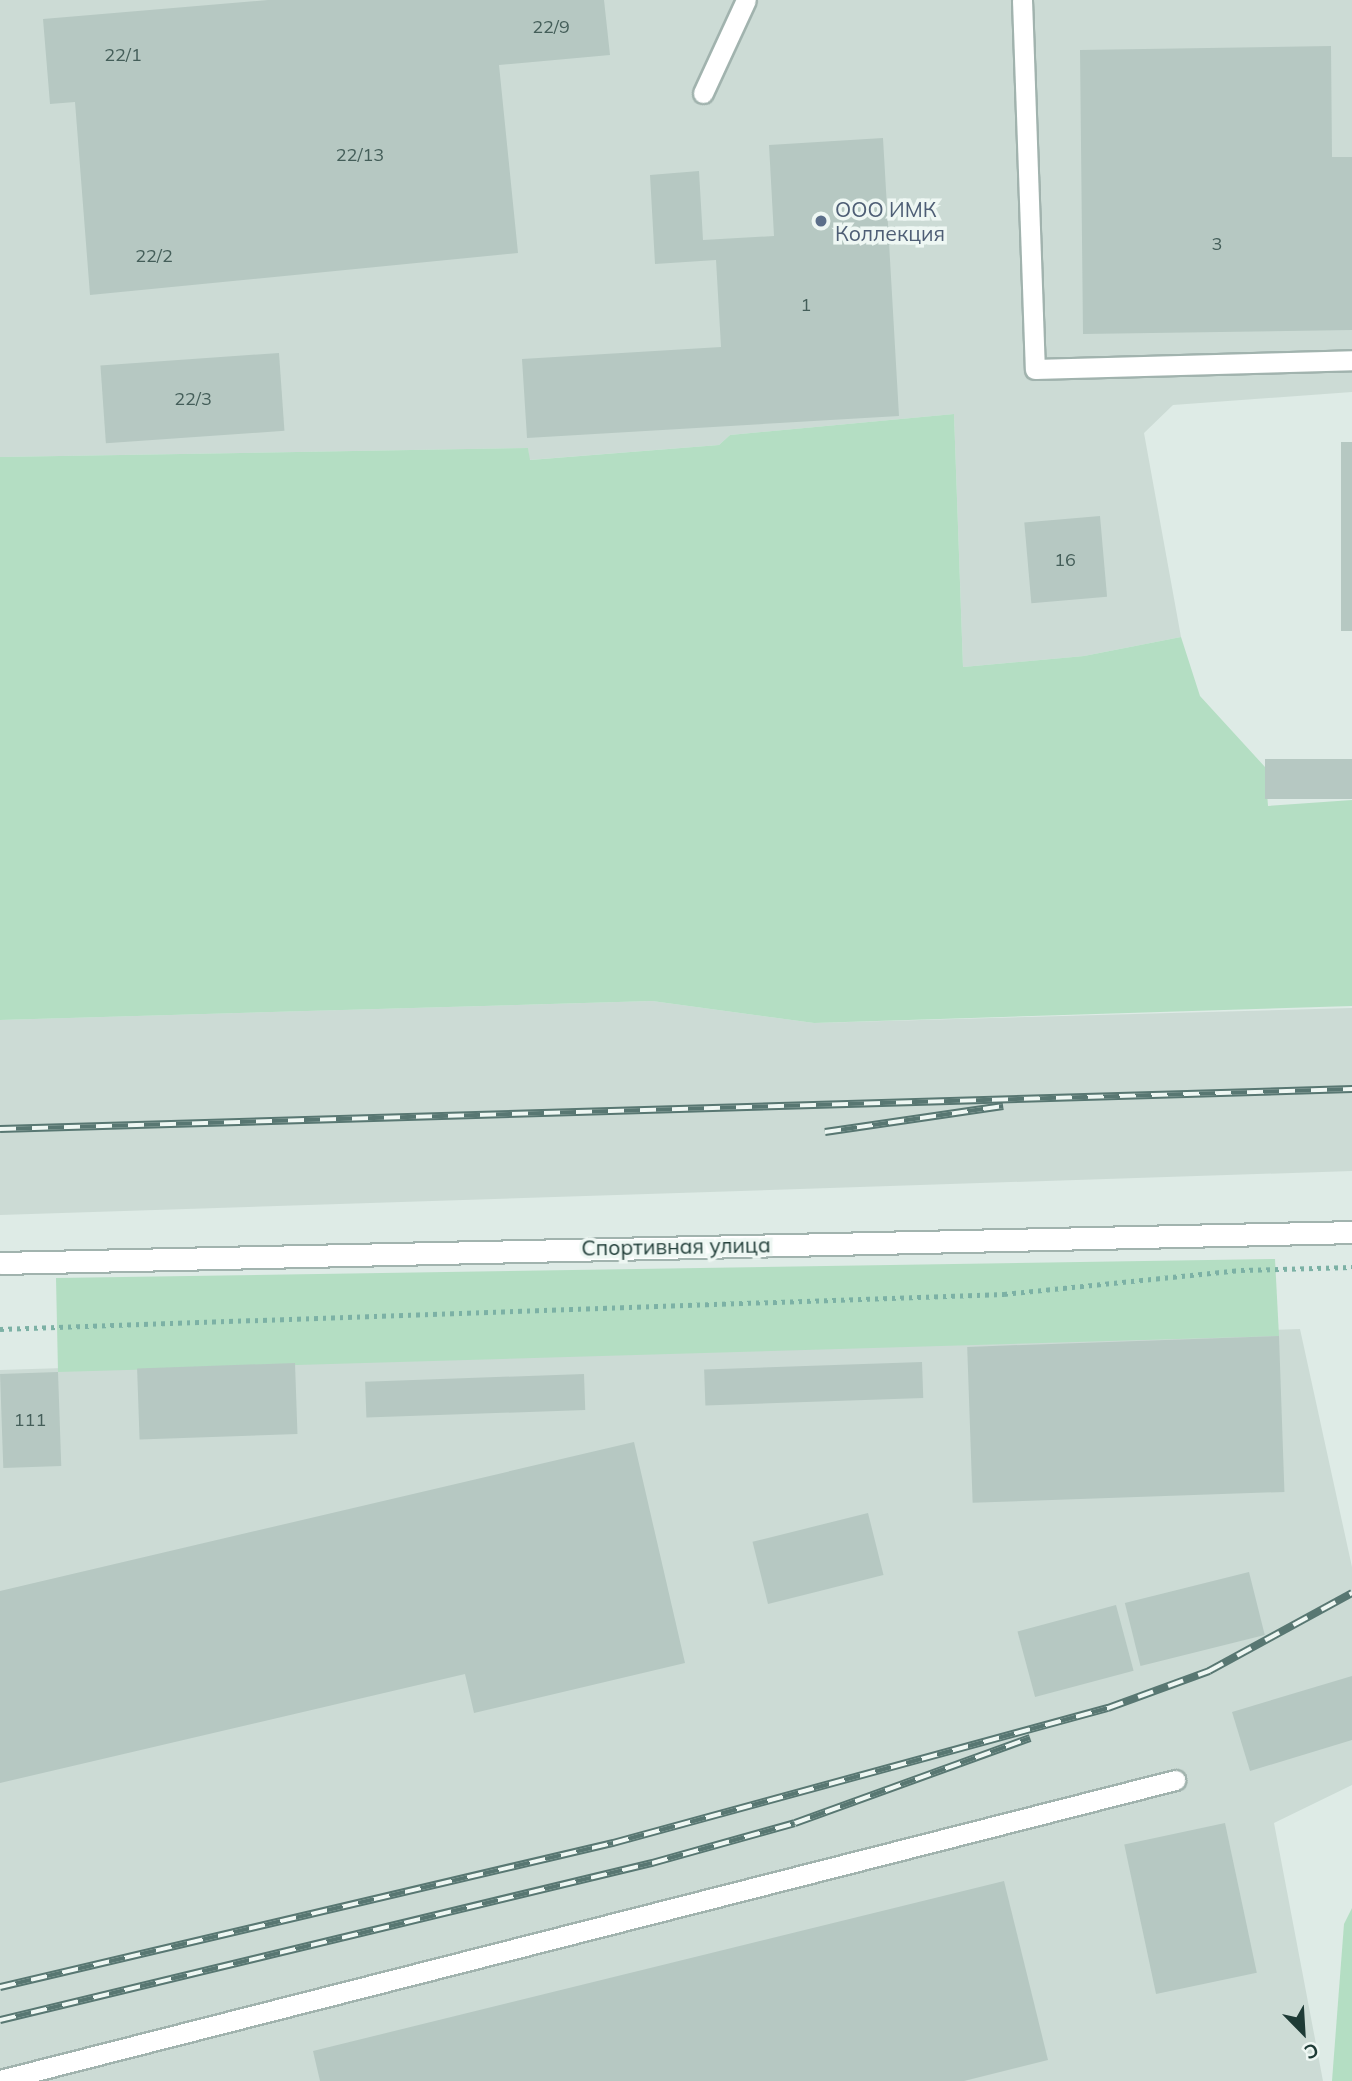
<!DOCTYPE html>
<html>
<head>
<meta charset="utf-8">
<style>
	body { margin:0 }
	#map { position:relative; width:1352px; height:2081px; overflow:hidden; background:#deebe6; font-family:Mulish,sans-serif }
	div>[style] { position:absolute }
	[style*='--x'] { left:calc(var(--x)*1px); top:calc(var(--y)*1px); width:calc(var(--w)*1px); rotate:calc(var(--a)*1deg) }
	.built>* { inset:0; background:#ccdbd5 }
	.green>* { inset:0; background:#b4dec3 }
	.building>* { inset:0; background:#b6c8c2; transform-origin:0 0 }
	.path>* { height:4.5px; margin-top:-2.25px; transform-origin:0; background:repeating-linear-gradient(90deg,#7cb1a5 0 3.5px,transparent 0 8.5px) }
	.roads { filter:drop-shadow(2px 0 #a1b3ae) drop-shadow(-2px 0 #a1b3ae) drop-shadow(0 2px #a1b3ae) drop-shadow(0 -2px #a1b3ae) }
	.lane>* { height:19px; margin:-9.5px; padding:0 9.5px; transform-origin:9.5px; border-radius:9.5px; background:#fff }
	.street>* { height:21px; margin:-10.5px; padding:0 10.5px; transform-origin:10.5px; border-radius:10.5px; background:#fff }
	.rail>* { height:8px; margin-top:-4px; transform-origin:0; background:repeating-linear-gradient(90deg,#eef7f3 0 16px,#587772 0 32px); box-sizing:border-box; border-block:2px solid #587772 }
	.dots>* { width:19px; height:19px; translate:-50% -50%; box-sizing:border-box; border:4px solid #eef7f3; border-radius:50% }
	span { translate:-50% -50%; white-space:nowrap; text-align:center; line-height:1.15; -webkit-text-stroke:7px #eef7f3; paint-order:stroke }
	.number-label { font-size:18px; color:#445e59 }
	.number-label span { -webkit-text-stroke-width:0 }
	.service-label { font-size:21px; color:#4e5e75 }
	.left { translate:0 -50%; text-align:left }
	.street-label { font-size:21px; color:#1e3b36 }
	.north { position:absolute; left:1268px; top:1997px; width:70px; height:70px; -webkit-text-stroke:5px #eef7f3; paint-order:stroke; rotate:156deg; font-size:19px; font-weight:700; line-height:28px; text-align:center; color:#1e3b36 }
	.north::after { content:''; display:block; margin:auto; width:24px; height:32px; background:#1e3b36; clip-path:polygon(50% 0,100% 100%,50% 72%,0 100%) }
</style>
</head>
<body>
<div id="map">
	<div class="built">
		<div style="clip-path:polygon(0 0,1352px 0,1352px 392px,1173px 405px,1144px 433px,1181px 637px,1084px 656px,963px 667px,954px 414px,730px 435px,719px 445px,529px 460px,528px 448px,0 457px)"></div>
		<div style="clip-path:polygon(652px 1001px,814px 1023px,1352px 1008px,1352px 1171px,0 1215px,0 1020px)"></div>
		<div style="clip-path:polygon(1300px 1329px,1352px 1567px,1352px 1785px,1274px 1823px,1323px 2081px,0 2081px,0 1370px)"></div>
	</div>
	<div class="green">
		<div style="clip-path:polygon(954px 414px,963px 667px,1084px 656px,1181px 637px,1200px 696px,1265px 767px,1268px 806px,1352px 800px,1352px 1006px,814px 1023px,652px 1001px,0 1020px,0 457px,528px 448px,530px 460px,719px 445px,730px 435px)"></div>
		<div style="clip-path:polygon(1275px 1259px,1279px 1336px,58px 1372px,56px 1278px)"></div>
		<div style="clip-path:polygon(1352px 1908px,1352px 2081px,1332px 2081px,1344px 1924px)"></div>
	</div>
	<div class="building">
		<div style="clip-path:polygon(268px 0,604px 0,610px 55px,499px 65px,518px 253px,90px 295px,75px 102px,50px 104px,43px 19px)"></div>
		<div style="clip-path:polygon(1331px 46px,1332px 157px,1352px 157px,1352px 330px,1083px 334px,1080px 50px)"></div>
		<div style="clip-path:polygon(883px 138px,899px 416px,527px 438px,522px 359px,721px 347px,716px 260px,655px 264px,650px 175px,699px 171px,703px 240px,774px 236px,769px 145px)"></div>
		<div style="left:279px;top:353px;width:78px;height:179px;rotate:86deg"></div>
		<div style="left:1341px;top:442px;width:11px;height:189px"></div>
		<div style="left:1100px;top:516px;width:81px;height:76px;rotate:85deg"></div>
		<div style="left:1352px;top:759px;width:40px;height:87px;rotate:90deg"></div>
		<div style="left:1279px;top:1336px;width:156px;height:312px;rotate:88deg"></div>
		<div style="left:922px;top:1362px;width:36px;height:218px;rotate:88deg"></div>
		<div style="left:295px;top:1363px;width:71px;height:158px;rotate:88deg"></div>
		<div style="left:58px;top:1372px;width:94px;height:58px;rotate:88deg"></div>
		<div style="left:584px;top:1374px;width:36px;height:219px;rotate:88deg"></div>
		<div style="clip-path:polygon(634px 1442px,685px 1663px,474px 1713px,465px 1674px,0 1783px,0 1591px)"></div>
		<div style="left:868px;top:1513px;width:64px;height:119px;rotate:76deg"></div>
		<div style="left:1249px;top:1572px;width:65px;height:128px;rotate:76deg"></div>
		<div style="left:1116px;top:1605px;width:68px;height:102px;rotate:75deg"></div>
		<div style="clip-path:polygon(1352px 1676px,1352px 1740px,1250px 1771px,1232px 1712px)"></div>
		<div style="left:1225px;top:1823px;width:153px;height:103px;rotate:78deg"></div>
		<div style="clip-path:polygon(1004px 1881px,1048px 2060px,964px 2081px,320px 2081px,313px 2051px)"></div>
	</div>
	<div class="path">
		<div style="--x:0;--y:1329;--w:1005;--a:-2"></div>
		<div style="--x:1004;--y:1294;--w:238;--a:-5.8"></div>
		<div style="--x:1241;--y:1270;--w:111;--a:-1.5"></div>
	</div>
	<div class="roads">
		<div class="lane">
			<div style="--x:1022;--y:0;--w:369;--a:88"></div>
			<div style="--x:1035;--y:369;--w:317;--a:-1.6"></div>
			<div style="--x:703;--y:93;--w:102;--a:-65.2"></div>
			<div style="--x:0;--y:2080;--w:1213;--a:-14.32"></div>
		</div>
		<div class="street">
			<div style="--x:0;--y:1263;--w:1352;--a:-1.31"></div>
		</div>
	</div>
	<div class="rail">
		<div style="--x:0;--y:1129;--w:1353;--a:-1.69"></div>
		<div style="--x:825;--y:1132;--w:180;--a:-8.3"></div>
		<div style="--x:0;--y:1987;--w:630;--a:-13.22"></div>
		<div style="--x:613;--y:1843;--w:513;--a:-15.26"></div>
		<div style="--x:1108;--y:1708;--w:108;--a:-20.1"></div>
		<div style="--x:1209;--y:1671;--w:163;--a:-28.6"></div>
		<div style="--x:0;--y:2020;--w:671;--a:-13.54"></div>
		<div style="--x:652;--y:1863;--w:148;--a:-15.6"></div>
		<div style="--x:795;--y:1823;--w:250;--a:-19.9"></div>
	</div>
	<div class="dots">
		<div style="left:821px;top:221px;background:#5c6f8a"></div>
	</div>
	<div class="number-label">
		<span style="left:551px;top:27px">22/9</span>
		<span style="left:123px;top:55px">22/1</span>
		<span style="left:360px;top:155px">22/13</span>
		<span style="left:1217px;top:244px">3</span>
		<span style="left:154px;top:256px">22/2</span>
		<span style="left:806px;top:305px">1</span>
		<span style="left:193px;top:399px">22/3</span>
		<span style="left:1065px;top:560px">16</span>
		<span style="left:30px;top:1420px">111</span>
	</div>
	<div class="service-label">
		<span class="left" style="left:835px;top:221px">ООО ИМК<br>Коллекция</span>
	</div>
	<div class="street-label">
		<span style="left:676px;top:1246px;rotate:-1deg">Спортивная улица</span>
	</div>
	<div class="north">С</div>
</div>
</body>
</html>
